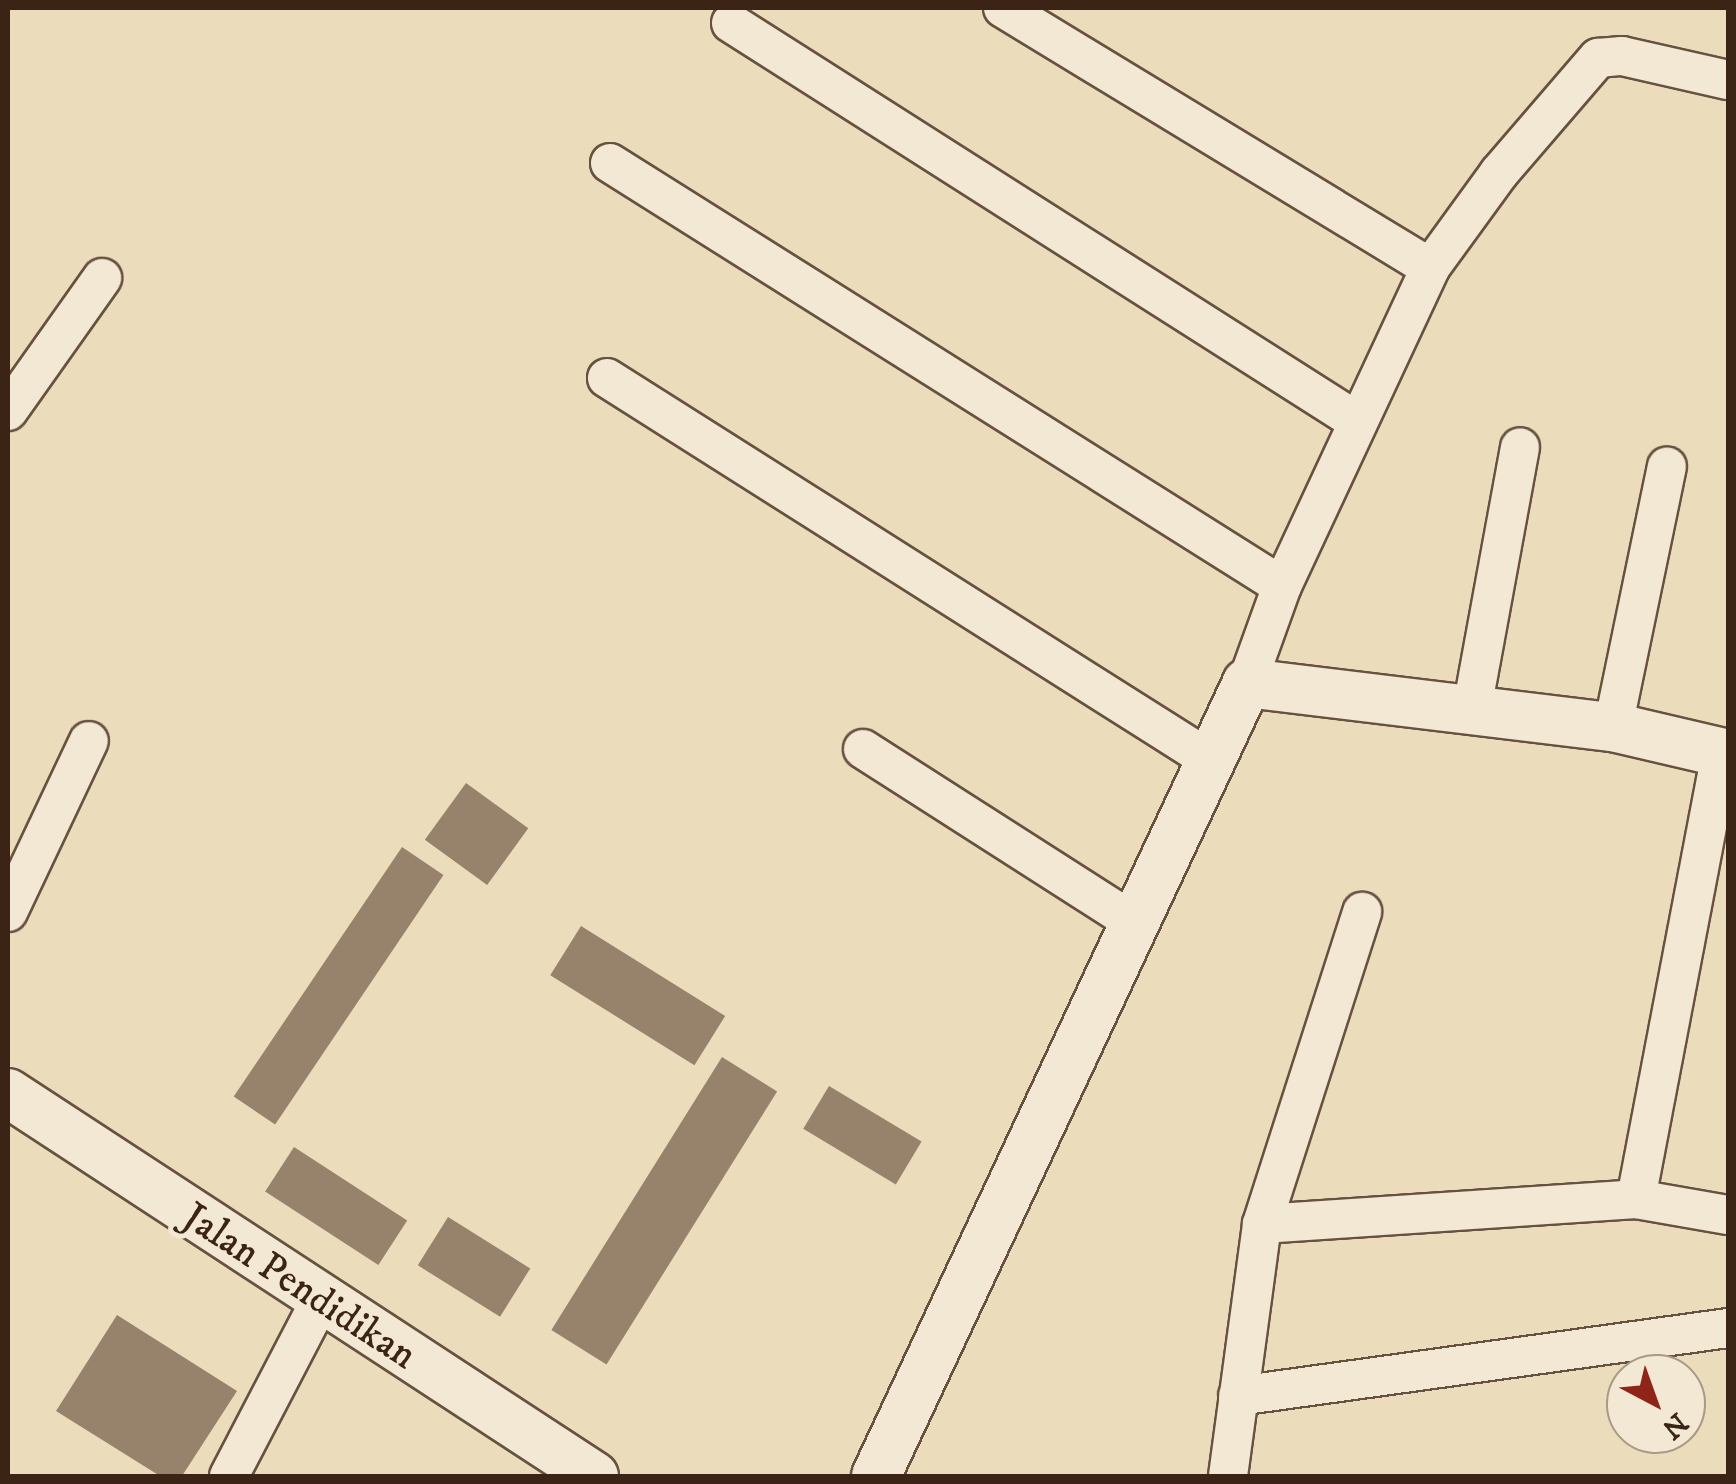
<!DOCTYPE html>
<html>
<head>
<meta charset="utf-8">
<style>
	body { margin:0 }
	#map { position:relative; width:1736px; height:1484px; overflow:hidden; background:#ebdcbc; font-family:"IM FELL DW Pica",serif }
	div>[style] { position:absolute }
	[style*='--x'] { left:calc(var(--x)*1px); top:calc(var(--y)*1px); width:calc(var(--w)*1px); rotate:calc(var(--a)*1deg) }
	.building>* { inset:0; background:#97836c; transform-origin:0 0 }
	.roads { filter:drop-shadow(2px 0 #675140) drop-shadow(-2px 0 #675140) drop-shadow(0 2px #675140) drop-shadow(0 -2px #675140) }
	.minor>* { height:38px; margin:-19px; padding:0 19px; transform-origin:19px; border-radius:19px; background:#f2e8d3 }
	.tertiary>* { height:48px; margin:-24px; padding:0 24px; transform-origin:24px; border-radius:24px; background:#f2e8d3 }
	span { translate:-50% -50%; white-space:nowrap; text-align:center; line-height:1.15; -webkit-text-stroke:10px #f2e8d3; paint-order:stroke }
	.street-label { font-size:40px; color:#3b2316 }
	.frame { position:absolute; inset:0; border:10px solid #3b2316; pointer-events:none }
	.north { position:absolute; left:1606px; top:1354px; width:100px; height:100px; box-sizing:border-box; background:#f2e8d3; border:2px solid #a99987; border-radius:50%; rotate:139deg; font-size:28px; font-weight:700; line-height:40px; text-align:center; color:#3b2316 }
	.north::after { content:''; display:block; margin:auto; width:35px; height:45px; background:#8f2418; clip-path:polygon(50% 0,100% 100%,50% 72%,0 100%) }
</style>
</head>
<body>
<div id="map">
	<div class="building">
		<div style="left:466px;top:783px;width:77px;height:70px;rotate:36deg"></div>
		<div style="left:402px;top:847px;width:50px;height:301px;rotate:34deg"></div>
		<div style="left:581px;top:926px;width:170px;height:58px;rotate:32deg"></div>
		<div style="left:722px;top:1057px;width:65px;height:322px;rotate:32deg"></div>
		<div style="left:829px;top:1086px;width:108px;height:50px;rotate:31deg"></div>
		<div style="left:294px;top:1147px;width:135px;height:53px;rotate:33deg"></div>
		<div style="left:448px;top:1217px;width:97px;height:57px;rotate:32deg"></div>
		<div style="clip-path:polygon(117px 1315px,237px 1391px,182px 1476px,160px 1476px,56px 1411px)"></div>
	</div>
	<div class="roads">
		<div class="minor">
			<div style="--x:1003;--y:8;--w:500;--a:31.3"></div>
			<div style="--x:731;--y:23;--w:743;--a:32.47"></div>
			<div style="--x:610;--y:163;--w:794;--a:32.19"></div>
			<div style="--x:607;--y:378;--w:710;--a:32.35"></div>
			<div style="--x:8;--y:411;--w:163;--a:-54.7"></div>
			<div style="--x:1247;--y:683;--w:103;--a:-70.2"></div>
			<div style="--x:1282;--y:586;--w:351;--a:-65"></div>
			<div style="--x:1430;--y:268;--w:117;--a:-54"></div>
			<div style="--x:1499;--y:173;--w:152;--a:-49.3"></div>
			<div style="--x:1598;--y:58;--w:24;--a:-5"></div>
			<div style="--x:1622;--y:56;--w:109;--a:12.8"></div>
			<div style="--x:1472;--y:709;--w:266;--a:-79.6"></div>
			<div style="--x:1613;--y:727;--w:266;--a:-78.3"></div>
			<div style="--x:863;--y:749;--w:321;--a:32.6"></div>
			<div style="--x:8;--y:912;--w:189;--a:-64.7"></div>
			<div style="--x:1636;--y:1199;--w:93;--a:9.9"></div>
			<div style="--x:1262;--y:1224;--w:375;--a:-3.8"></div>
			<div style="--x:1636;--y:1199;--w:453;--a:-79.2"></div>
			<div style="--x:1238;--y:1396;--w:495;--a:-7.9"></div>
			<div style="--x:229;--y:1476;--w:195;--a:-62.5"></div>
			<div style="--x:1228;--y:1476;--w:254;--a:-82.3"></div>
			<div style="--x:1262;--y:1224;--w:328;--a:-72.2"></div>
		</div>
		<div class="tertiary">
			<div style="--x:8;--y:1093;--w:700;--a:33.17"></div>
			<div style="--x:876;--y:1476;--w:875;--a:-64.93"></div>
			<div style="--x:1247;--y:683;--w:369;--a:6.9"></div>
			<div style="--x:1613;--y:727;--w:118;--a:13.2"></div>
		</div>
	</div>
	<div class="street-label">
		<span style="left:299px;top:1287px;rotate:33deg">Jalan Pendidikan</span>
	</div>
	<div class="frame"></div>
	<div class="north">N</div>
</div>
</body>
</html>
